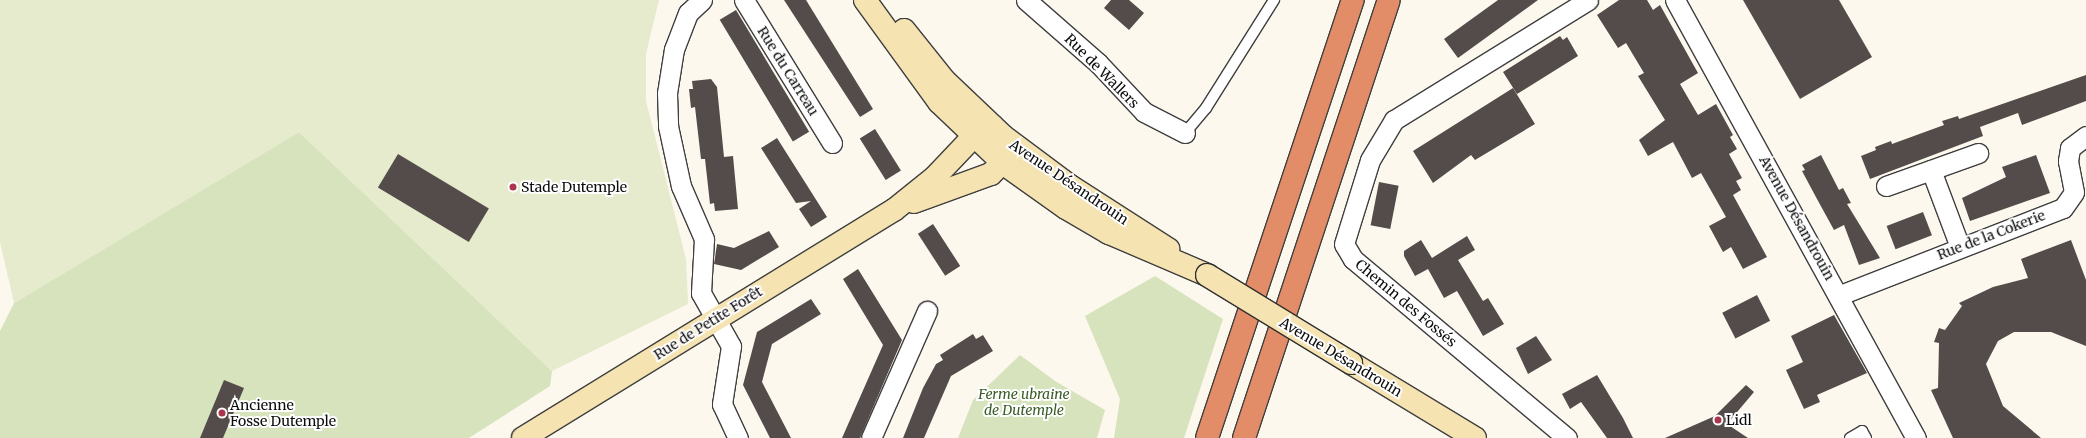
<!DOCTYPE html>
<html>
<head>
<meta charset="utf-8">
<style>
	body { margin:0 }
	#map { position:relative; width:2086px; height:438px; overflow:hidden; background:#fdf8ee; font-family:Merriweather,serif }
	div>[style] { position:absolute }
	[style*='--x'] { left:calc(var(--x)*1px); top:calc(var(--y)*1px); width:calc(var(--w)*1px); rotate:calc(var(--a)*1deg) }
	.green>* { inset:0; background:#d6e3bc }
	.pitch>* { inset:0; background:#e5ebcc }
	.building>* { inset:0; background:#534c4a; transform-origin:0 0 }
	.roads { filter:drop-shadow(1px 0 #3f3f3f) drop-shadow(-1px 0 #3f3f3f) drop-shadow(0 1px #3f3f3f) drop-shadow(0 -1px #3f3f3f) }
	.service>* { height:10px; margin:-5px; padding:0 5px; transform-origin:5px; border-radius:5px; background:#fff }
	.minor>* { height:19px; margin:-9.5px; padding:0 9.5px; transform-origin:9.5px; border-radius:9.5px; background:#fff }
	.secondary>* { height:22px; margin:-11px; padding:0 11px; transform-origin:11px; border-radius:11px; background:#f5e3b1 }
	.motorway>* { height:22px; margin:-11px; padding:0 11px; transform-origin:11px; border-radius:11px; background:#e28d67 }
	.bridges { filter:drop-shadow(1px 0 #2e2e2e) drop-shadow(-1px 0 #2e2e2e) drop-shadow(0 1px #2e2e2e) drop-shadow(0 -1px #2e2e2e) }
	.secondary-bridge>* { height:22px; margin:-11px; padding:0 11px; transform-origin:11px; border-radius:11px; background:#f5e3b1 }
	.dots>* { width:11px; height:11px; translate:-50% -50%; box-sizing:border-box; border:2px solid #fff; border-radius:50% }
	span { translate:-50% -50%; white-space:nowrap; text-align:center; line-height:1.15; -webkit-text-stroke:4px #fff; paint-order:stroke }
	.street-label { font-size:14px; color:#0c0c0c }
	.poi-label { font-size:14px; color:#0c0c0c }
	.left { translate:0 -50%; text-align:left }
	.park-label { font-size:14px; color:#385b25; font-style:italic }
</style>
</head>
<body>
<div id="map">
	<div class="green">
		<div style="clip-path:polygon(299px 132px,552px 371px,550px 386px,469px 438px,0 438px,0 331px,14px 303px)"></div>
		<div style="clip-path:polygon(1155px 276px,1223px 319px,1184px 438px,1114px 438px,1120px 399px,1085px 316px)"></div>
		<div style="clip-path:polygon(1020px 355px,1055px 381px,1105px 410px,1097px 438px,958px 438px,973px 400px)"></div>
	</div>
	<div class="pitch">
		<div style="clip-path:polygon(0 0,659px 0,646px 54px,646px 101px,686px 259px,688px 304px,552px 371px,299px 132px,14px 303px,0 242px)"></div>
	</div>
	<div class="building">
		<div style="clip-path:polygon(784px 0,806px 0,873px 109px,860px 117px)"></div>
		<div style="clip-path:polygon(1111px 0,1129px 0,1144px 13px,1129px 30px,1104px 8px)"></div>
		<div style="clip-path:polygon(1498px 0,1538px 0,1458px 58px,1444px 39px)"></div>
		<div style="clip-path:polygon(1619px 0,1647px 0,1653px 10px,1660px 5px,1698px 73px,1680px 84px,1698px 115px,1716px 104px,1733px 135px,1730px 137px,1737px 149px,1729px 154px,1742px 178px,1736px 181px,1741px 190px,1733px 195px,1767px 257px,1743px 269px,1731px 247px,1723px 252px,1709px 226px,1726px 217px,1701px 173px,1692px 178px,1673px 142px,1648px 156px,1639px 140px,1665px 120px,1638px 76px,1644px 73px,1626px 43px,1618px 48px,1597px 15px)"></div>
		<div style="clip-path:polygon(1743px 0,1839px 0,1872px 57px,1800px 99px)"></div>
		<div style="left:736px;top:10px;width:142px;height:19px;rotate:59deg"></div>
		<div style="clip-path:polygon(1560px 36px,1563px 40px,1567px 37px,1578px 56px,1517px 94px,1503px 72px)"></div>
		<div style="clip-path:polygon(2086px 75px,2086px 101px,2022px 125px,2018px 113px,1980px 127px,1983px 136px,1870px 179px,1861px 156px,1876px 150px,1875px 147px,1891px 141px,1892px 144px,1944px 125px,1942px 121px,1958px 116px,1959px 119px)"></div>
		<div style="clip-path:polygon(711px 79px,717px 87px,724px 157px,733px 156px,738px 209px,715px 211px,714px 203px,710px 204px,705px 159px,701px 159px,695px 107px,691px 108px,689px 89px,693px 89px,692px 81px)"></div>
		<div style="clip-path:polygon(1513px 88px,1535px 124px,1475px 160px,1471px 155px,1433px 183px,1413px 151px)"></div>
		<div style="left:875px;top:129px;width:49px;height:18px;rotate:58deg"></div>
		<div style="clip-path:polygon(777px 138px,827px 217px,811px 227px,799px 209px,811px 201px,796px 203px,761px 148px)"></div>
		<div style="left:398px;top:154px;width:106px;height:39px;rotate:31deg"></div>
		<div style="clip-path:polygon(1821px 155px,1839px 190px,1843px 188px,1851px 203px,1847px 204px,1880px 258px,1859px 265px,1844px 225px,1834px 230px,1817px 199px,1802px 171px,1805px 170px,1802px 165px)"></div>
		<div style="clip-path:polygon(2036px 155px,2050px 193px,1970px 221px,1962px 198px,2006px 177px,2002px 167px)"></div>
		<div style="left:1379px;top:182px;width:20px;height:44px;rotate:11deg"></div>
		<div style="left:1923px;top:212px;width:25px;height:39px;rotate:69deg"></div>
		<div style="left:933px;top:224px;width:50px;height:18px;rotate:57deg"></div>
		<div style="clip-path:polygon(769px 231px,779px 247px,741px 270px,714px 264px,717px 244px,734px 248px)"></div>
		<div style="clip-path:polygon(1467px 236px,1475px 250px,1458px 260px,1483px 301px,1488px 298px,1504px 324px,1483px 336px,1457px 291px,1444px 298px,1428px 269px,1415px 276px,1404px 256px,1404px 251px,1421px 240px,1432px 258px)"></div>
		<div style="clip-path:polygon(2071px 240px,2086px 280px,2086px 346px,2051px 332px,2014px 332px,1998px 341px,1986px 364px,2003px 406px,2041px 438px,1953px 438px,1931px 390px,1938px 388px,1939px 343px,1934px 342px,1939px 328px,1945px 330px,1962px 306px,1959px 303px,1993px 287px,2028px 278px,2021px 259px)"></div>
		<div style="clip-path:polygon(858px 269px,902px 340px,860px 438px,842px 438px,883px 345px,843px 279px)"></div>
		<div style="left:1757px;top:295px;width:29px;height:39px;rotate:63deg"></div>
		<div style="clip-path:polygon(811px 299px,821px 314px,772px 344px,762px 382px,791px 438px,770px 438px,743px 385px,757px 332px)"></div>
		<div style="clip-path:polygon(1834px 315px,1867px 373px,1817px 395px,1820px 402px,1804px 409px,1786px 370px,1803px 362px,1791px 336px)"></div>
		<div style="clip-path:polygon(973px 334px,976px 339px,983px 335px,993px 351px,951px 376px,924px 438px,903px 438px,923px 388px,936px 364px,943px 360px,940px 355px)"></div>
		<div style="clip-path:polygon(1536px 336px,1552px 360px,1528px 374px,1516px 348px)"></div>
		<div style="clip-path:polygon(1597px 375px,1623px 418px,1633px 438px,1607px 438px,1581px 402px,1570px 409px,1562px 394px)"></div>
		<div style="clip-path:polygon(224px 380px,244px 388px,223px 438px,200px 438px)"></div>
		<div style="clip-path:polygon(1746px 385px,1754px 392px,1727px 424px,1748px 438px,1665px 438px,1715px 416px)"></div>
	</div>
	<div class="roads">
		<div class="service">
			<div style="--x:1185;--y:133;--w:33;--a:-50"></div>
			<div style="--x:1206;--y:108;--w:128;--a:-57.8"></div>
			<div style="--x:1850;--y:438;--w:14;--a:-30"></div>
			<div style="--x:1862;--y:431;--w:8;--a:60"></div>
		</div>
		<div class="minor">
			<div style="--x:702;--y:0;--w:19;--a:137"></div>
			<div style="--x:688;--y:13;--w:39;--a:111"></div>
			<div style="--x:674;--y:49;--w:45;--a:99"></div>
			<div style="--x:667;--y:93;--w:33;--a:88"></div>
			<div style="--x:668;--y:126;--w:61;--a:77.8"></div>
			<div style="--x:681;--y:186;--w:58;--a:66.5"></div>
			<div style="--x:704;--y:239;--w:54;--a:93.2"></div>
			<div style="--x:701;--y:293;--w:61;--a:60.5"></div>
			<div style="--x:731;--y:346;--w:59;--a:98.8"></div>
			<div style="--x:722;--y:404;--w:38;--a:65"></div>
			<div style="--x:744;--y:0;--w:168;--a:58.4"></div>
			<div style="--x:1026;--y:0;--w:96;--a:41.2"></div>
			<div style="--x:1098;--y:63;--w:67;--a:46.8"></div>
			<div style="--x:1144;--y:112;--w:46;--a:27.1"></div>
			<div style="--x:1675;--y:0;--w:500;--a:61.2"></div>
			<div style="--x:1931;--y:170;--w:82;--a:69.4"></div>
			<div style="--x:1886;--y:186;--w:98;--a:-19.7"></div>
			<div style="--x:1840;--y:295;--w:239;--a:-21.3"></div>
			<div style="--x:2063;--y:208;--w:19;--a:-55"></div>
			<div style="--x:2074;--y:192;--w:32;--a:-101"></div>
			<div style="--x:2068;--y:161;--w:13;--a:-81"></div>
			<div style="--x:2070;--y:148;--w:20;--a:-37"></div>
			<div style="--x:871;--y:438;--w:139;--a:-66.2"></div>
			<div style="--x:1567;--y:438;--w:279;--a:-140.1"></div>
			<div style="--x:1353;--y:259;--w:17;--a:-121"></div>
			<div style="--x:1344;--y:244;--w:88;--a:-72.8"></div>
			<div style="--x:1370;--y:160;--w:47;--a:-59"></div>
			<div style="--x:1394;--y:120;--w:228;--a:-31.7"></div>
		</div>
		<div class="secondary">
			<div style="--x:865;--y:0;--w:126;--a:54"></div>
			<div style="--x:939;--y:102;--w:90;--a:43.6"></div>
			<div style="--x:1004;--y:164;--w:76;--a:35.4"></div>
			<div style="--x:1066;--y:208;--w:50;--a:30.2"></div>
			<div style="--x:1109;--y:233;--w:107;--a:23.2"></div>
			<div style="--x:904;--y:30;--w:64;--a:51.3"></div>
			<div style="--x:944;--y:80;--w:81;--a:43.5"></div>
			<div style="--x:1003;--y:136;--w:84;--a:36.7"></div>
			<div style="--x:1070;--y:186;--w:117;--a:32.7"></div>
			<div style="--x:914;--y:202;--w:82;--a:-20"></div>
			<div style="--x:991;--y:174;--w:29;--a:-46"></div>
			<div style="--x:1351;--y:363;--w:145;--a:31.2"></div>
			<div style="--x:523;--y:438;--w:435;--a:-31.6"></div>
			<div style="--x:894;--y:210;--w:53;--a:-38.8"></div>
			<div style="--x:935;--y:177;--w:55;--a:-46.5"></div>
			<div style="--x:973;--y:137;--w:22;--a:-30"></div>
		</div>
		<div class="motorway">
			<div style="--x:1207;--y:438;--w:462;--a:-71.6"></div>
			<div style="--x:1244;--y:438;--w:461;--a:-71.7"></div>
		</div>
	</div>
	<div class="bridges">
		<div class="secondary-bridge">
			<div style="--x:1207;--y:275;--w:169;--a:31.4"></div>
		</div>
	</div>
	<div class="dots">
		<div style="left:513px;top:187px;background:#aa364d"></div>
		<div style="left:222px;top:413px;background:#aa364d"></div>
		<div style="left:1718px;top:420px;background:#aa364d"></div>
	</div>
	<div class="street-label">
		<span style="left:788px;top:71px;rotate:58deg">Rue du Carreau</span>
		<span style="left:1102px;top:71px;rotate:45deg">Rue de Wallers</span>
		<span style="left:1069px;top:182px;rotate:34deg">Avenue Désandrouin</span>
		<span style="left:1797px;top:218px;rotate:61deg">Avenue Désandrouin</span>
		<span style="left:1991px;top:235px;rotate:-21deg">Rue de la Cokerie</span>
		<span style="left:1406px;top:303px;rotate:40deg">Chemin des Fossés</span>
		<span style="left:708px;top:323px;rotate:-32deg">Rue de Petite Forêt</span>
		<span style="left:1341px;top:357px;rotate:31deg">Avenue Désandrouin</span>
	</div>
	<div class="poi-label">
		<span class="left" style="left:521px;top:187px">Stade Dutemple</span>
		<span class="left" style="left:230px;top:413px">Ancienne<br>Fosse Dutemple</span>
		<span class="left" style="left:1726px;top:420px">Lidl</span>
	</div>
	<div class="park-label">
		<span style="left:1024px;top:402px">Ferme ubraine<br>de Dutemple</span>
	</div>
</div>
</body>
</html>
